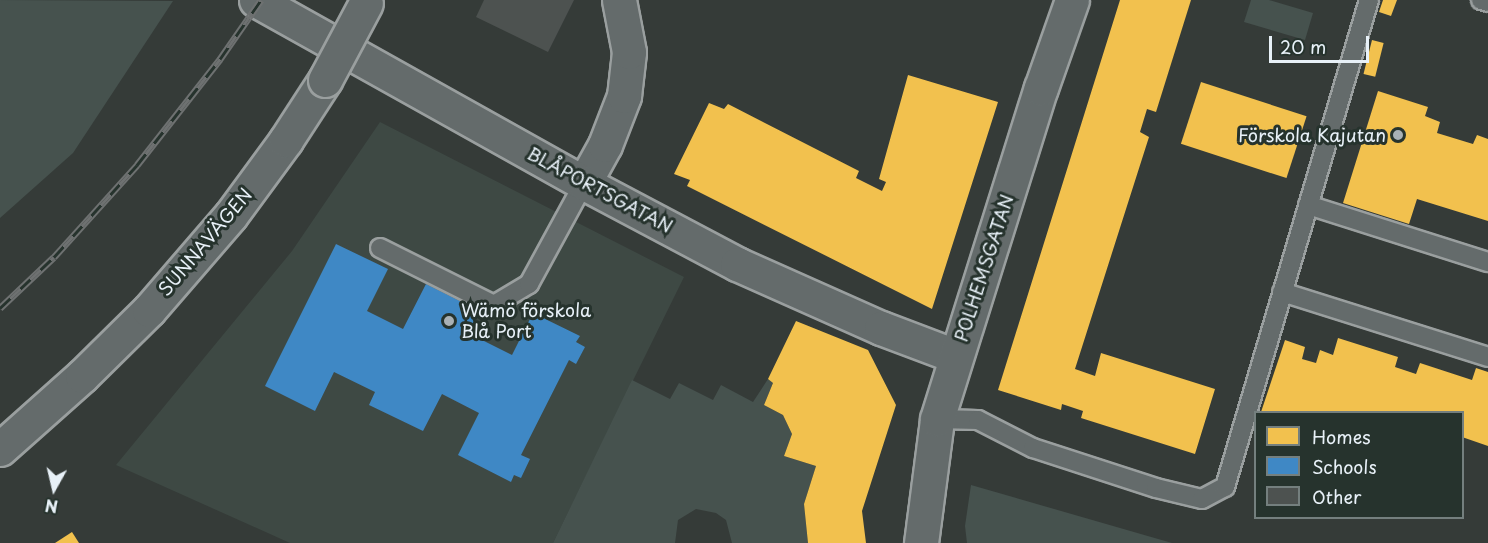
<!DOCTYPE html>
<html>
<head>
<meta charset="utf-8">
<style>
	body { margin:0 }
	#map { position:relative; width:1488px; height:543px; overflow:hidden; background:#353b38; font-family:"Playpen Sans",sans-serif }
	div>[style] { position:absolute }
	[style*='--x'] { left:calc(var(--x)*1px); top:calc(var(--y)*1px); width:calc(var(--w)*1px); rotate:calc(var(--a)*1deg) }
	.built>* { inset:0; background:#3e4944 }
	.green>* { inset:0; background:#46524e }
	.homes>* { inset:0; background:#f2c14e; transform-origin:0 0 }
	.schools>* { inset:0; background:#3f88c5 }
	.building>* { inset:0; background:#4d5250 }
	.roads { filter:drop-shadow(2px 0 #9a9f9f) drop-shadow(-2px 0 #9a9f9f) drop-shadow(0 2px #9a9f9f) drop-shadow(0 -2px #9a9f9f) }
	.lane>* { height:18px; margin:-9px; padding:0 9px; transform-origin:9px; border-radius:9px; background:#646b6b }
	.street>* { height:33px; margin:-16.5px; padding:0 16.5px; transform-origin:16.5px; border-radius:16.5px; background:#646b6b }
	.secondary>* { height:33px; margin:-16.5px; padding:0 16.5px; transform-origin:16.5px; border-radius:16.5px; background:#646b6b }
	.rail>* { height:7px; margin-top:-3.5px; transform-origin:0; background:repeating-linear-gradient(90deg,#26332d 0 14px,#6e7171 0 28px); box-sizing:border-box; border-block:2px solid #6e7171 }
	.bridges { filter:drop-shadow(2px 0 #9a9f9f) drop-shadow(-2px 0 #9a9f9f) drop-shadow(0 2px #9a9f9f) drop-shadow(0 -2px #9a9f9f) }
	.secondary-bridge>* { height:33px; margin:-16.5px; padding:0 16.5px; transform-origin:16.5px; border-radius:16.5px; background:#646b6b }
	.dots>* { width:16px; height:16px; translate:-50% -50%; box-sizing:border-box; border:3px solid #26332d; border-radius:50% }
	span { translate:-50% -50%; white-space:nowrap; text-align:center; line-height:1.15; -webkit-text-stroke:6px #26332d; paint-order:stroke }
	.poi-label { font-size:18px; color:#e8f1f8 }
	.right { translate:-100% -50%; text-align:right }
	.left { translate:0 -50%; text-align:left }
	.street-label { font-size:18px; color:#e8f1f8 }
	.legend { position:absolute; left:1254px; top:411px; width:210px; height:108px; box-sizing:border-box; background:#26332d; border:2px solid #747f7e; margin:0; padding:8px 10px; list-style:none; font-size:18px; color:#e8f1f8 }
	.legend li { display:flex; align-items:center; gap:12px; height:30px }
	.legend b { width:30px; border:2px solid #747f7e }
	.north { position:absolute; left:24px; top:459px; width:60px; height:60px; -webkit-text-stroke:4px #26332d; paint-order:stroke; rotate:188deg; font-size:16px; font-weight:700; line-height:24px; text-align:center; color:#e8f1f8 }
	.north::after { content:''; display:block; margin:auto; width:21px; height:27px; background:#e8f1f8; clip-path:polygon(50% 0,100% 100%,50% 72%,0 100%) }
	.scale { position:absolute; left:1269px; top:36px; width:100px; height:27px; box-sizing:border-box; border:3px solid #e8f1f8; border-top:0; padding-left:8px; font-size:18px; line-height:21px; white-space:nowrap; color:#e8f1f8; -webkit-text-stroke:4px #26332d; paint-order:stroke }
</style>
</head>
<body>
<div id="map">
	<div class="built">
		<div style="clip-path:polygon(380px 122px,684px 277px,553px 543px,290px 543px,116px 465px,292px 251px)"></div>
	</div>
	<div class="green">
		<div style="clip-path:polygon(0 0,173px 1px,73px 153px,0 218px)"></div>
		<div style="clip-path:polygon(1251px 0,1269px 0,1313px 13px,1305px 40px,1244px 22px)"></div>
		<div style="clip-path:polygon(768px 379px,773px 383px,764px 405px,783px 415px,792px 434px,784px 456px,816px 466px,804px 504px,808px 543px,732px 543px,726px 520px,716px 513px,696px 509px,678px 520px,675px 543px,553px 543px,632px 380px,670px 399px,679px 383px,713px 400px,721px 385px,753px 402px)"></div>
		<div style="clip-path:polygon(971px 485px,1172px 543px,967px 543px,965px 526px)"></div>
	</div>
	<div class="homes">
		<div style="clip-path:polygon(1120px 0,1191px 0,1156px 112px,1147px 109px,1140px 132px,1149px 137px,1075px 369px,1095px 376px,1101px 353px,1215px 389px,1195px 454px,1081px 418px,1083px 411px,1062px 404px,1061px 410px,998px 390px)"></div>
		<div style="clip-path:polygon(1383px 0,1397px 0,1391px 16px,1379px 12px)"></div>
		<div style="left:1372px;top:40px;width:12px;height:35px;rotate:14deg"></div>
		<div style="clip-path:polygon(908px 75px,998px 102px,932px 309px,687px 186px,690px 180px,674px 174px,709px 103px,724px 109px,728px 104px,859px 171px,856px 178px,882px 191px,886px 182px,879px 179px)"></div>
		<div style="left:1201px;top:82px;width:111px;height:65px;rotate:18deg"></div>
		<div style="clip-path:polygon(1378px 91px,1428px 107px,1425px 116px,1440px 122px,1437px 133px,1473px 144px,1477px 135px,1488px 139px,1488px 221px,1417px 199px,1409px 224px,1343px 203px)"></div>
		<div style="clip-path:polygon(796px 321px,868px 350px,896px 405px,862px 511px,866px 543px,808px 543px,804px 504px,816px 466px,784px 456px,792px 434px,783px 415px,764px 405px,773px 383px,768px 379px)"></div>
		<div style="clip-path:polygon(1338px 338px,1398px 357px,1395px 367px,1416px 374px,1420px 363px,1472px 380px,1476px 368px,1488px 372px,1488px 446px,1462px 437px,1462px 412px,1261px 412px,1285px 340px,1305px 347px,1302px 359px,1316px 363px,1320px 350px,1333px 355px)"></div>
		<div style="clip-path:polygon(72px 532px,79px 543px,55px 543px)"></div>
	</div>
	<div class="schools">
		<div style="clip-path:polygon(336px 244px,388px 269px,367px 311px,403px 329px,426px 284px,480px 311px,468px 333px,512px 355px,533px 313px,580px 336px,576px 342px,585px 347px,576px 364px,569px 360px,521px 455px,530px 459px,521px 478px,514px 475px,511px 482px,458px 455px,479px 413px,442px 394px,423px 431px,369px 405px,375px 392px,334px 372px,315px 411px,265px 386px)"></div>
	</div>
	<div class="building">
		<div style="clip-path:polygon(484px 0,574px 0,548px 52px,476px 17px)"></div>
	</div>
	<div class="roads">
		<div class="lane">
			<div style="--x:1481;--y:0;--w:7;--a:16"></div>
			<div style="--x:1308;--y:205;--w:189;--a:17.6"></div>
			<div style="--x:380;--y:248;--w:127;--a:26.6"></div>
			<div style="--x:494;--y:305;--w:41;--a:-31"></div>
			<div style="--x:529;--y:284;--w:115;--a:-61.4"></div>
			<div style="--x:1282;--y:292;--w:216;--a:17.5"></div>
			<div style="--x:937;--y:419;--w:41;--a:1.4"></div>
			<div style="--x:978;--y:420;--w:62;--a:27"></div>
			<div style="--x:1033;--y:448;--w:129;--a:18"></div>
			<div style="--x:1156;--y:488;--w:47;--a:13.4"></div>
			<div style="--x:1202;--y:499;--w:26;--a:-28"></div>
			<div style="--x:1225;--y:487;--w:508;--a:-73.53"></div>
		</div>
		<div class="street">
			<div style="--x:584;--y:183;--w:43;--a:-61.1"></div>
			<div style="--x:605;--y:145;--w:53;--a:-68.8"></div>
			<div style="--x:624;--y:96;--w:44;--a:-83.5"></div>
			<div style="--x:629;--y:52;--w:53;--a:-100.9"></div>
		</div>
		<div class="secondary">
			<div style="--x:256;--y:0;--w:376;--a:29.2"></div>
			<div style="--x:584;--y:183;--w:173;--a:27.9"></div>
			<div style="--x:737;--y:264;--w:158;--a:24"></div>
			<div style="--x:881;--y:328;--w:79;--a:20.7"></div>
			<div style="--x:0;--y:449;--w:110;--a:-41.7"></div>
			<div style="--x:82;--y:376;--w:94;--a:-44.6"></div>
			<div style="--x:149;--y:310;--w:125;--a:-49.2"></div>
			<div style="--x:231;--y:215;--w:93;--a:-53.7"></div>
			<div style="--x:286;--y:140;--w:72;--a:-57"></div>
			<div style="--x:921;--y:543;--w:125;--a:-82.6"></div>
			<div style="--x:937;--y:419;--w:347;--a:-72.6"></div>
			<div style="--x:1041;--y:88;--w:93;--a:-70.6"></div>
		</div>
	</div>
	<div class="rail">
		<div style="--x:0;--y:308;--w:74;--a:-43.4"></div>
		<div style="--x:54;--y:257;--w:124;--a:-47.9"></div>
		<div style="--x:137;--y:165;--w:135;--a:-51.9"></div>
		<div style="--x:220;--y:59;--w:72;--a:-55.2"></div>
	</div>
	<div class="bridges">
		<div class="secondary-bridge">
			<div style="--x:325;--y:80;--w:87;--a:-62"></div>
		</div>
	</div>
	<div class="dots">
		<div style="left:1398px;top:135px;background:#a9b1b5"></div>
		<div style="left:449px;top:321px;background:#a9b1b5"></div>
	</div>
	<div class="poi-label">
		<span class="right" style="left:1386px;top:135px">Förskola Kajutan</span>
		<span class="left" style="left:461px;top:321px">Wämö förskola<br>Blå Port</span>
	</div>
	<div class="street-label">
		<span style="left:600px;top:190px;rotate:28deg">BLÅPORTSGATAN</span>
		<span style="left:205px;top:242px;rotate:-50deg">SUNNAVÄGEN</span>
		<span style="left:984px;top:268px;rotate:-72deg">POLHEMSGATAN</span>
	</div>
	<ul class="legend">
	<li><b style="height:16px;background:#f2c14e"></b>Homes</li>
	<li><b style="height:16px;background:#3f88c5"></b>Schools</li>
	<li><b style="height:16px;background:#4d5250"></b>Other</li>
	</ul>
	<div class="north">N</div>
	<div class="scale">20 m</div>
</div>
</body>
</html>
